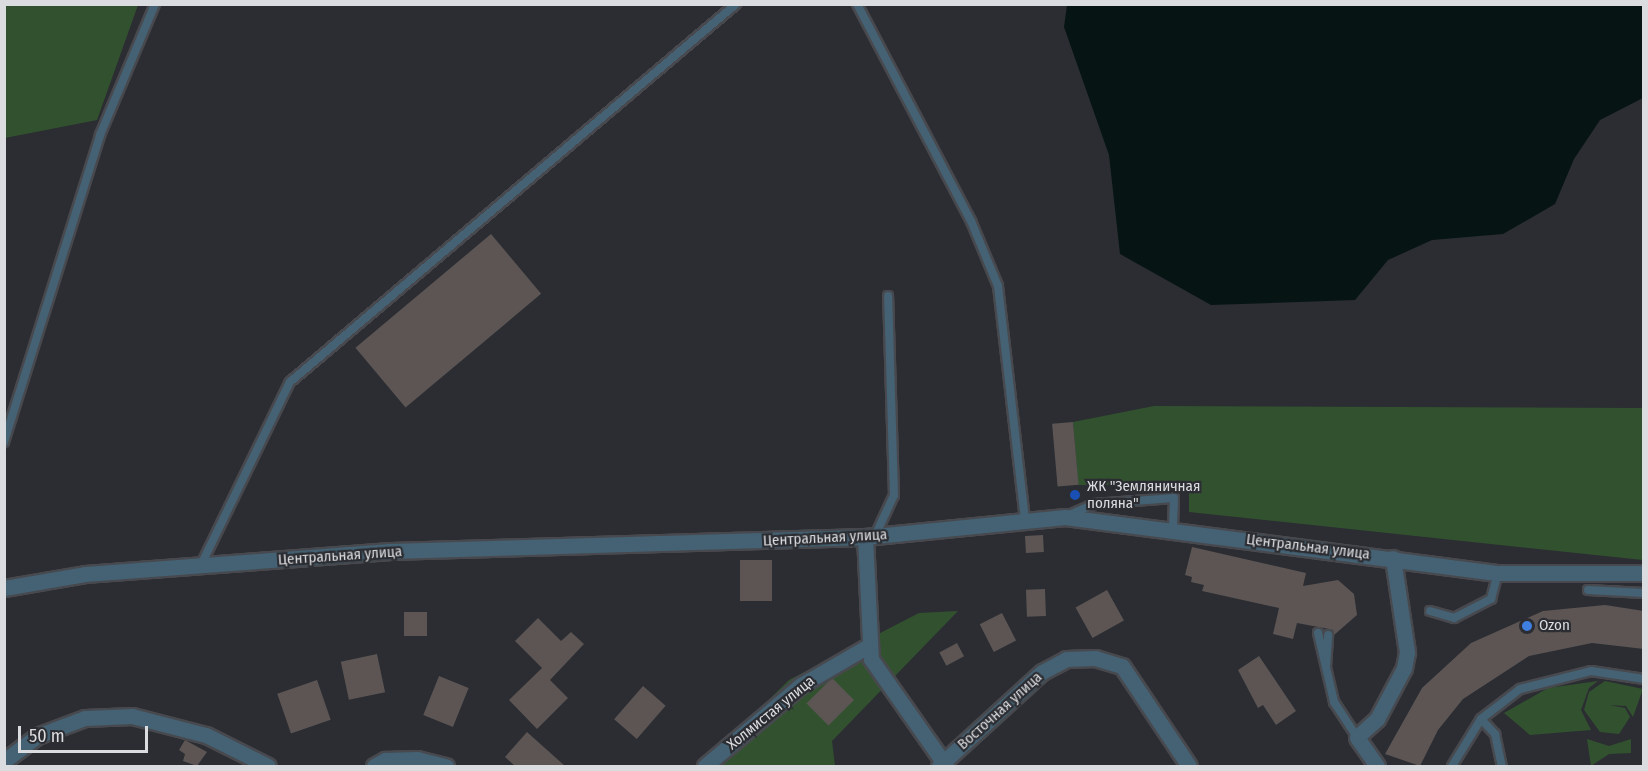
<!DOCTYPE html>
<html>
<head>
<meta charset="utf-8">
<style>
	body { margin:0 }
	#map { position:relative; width:1648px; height:771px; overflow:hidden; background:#2b2d32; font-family:"Fira Sans Condensed",sans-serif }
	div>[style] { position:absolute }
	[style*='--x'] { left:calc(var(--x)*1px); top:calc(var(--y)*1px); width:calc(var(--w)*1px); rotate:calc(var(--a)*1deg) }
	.green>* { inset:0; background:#32522f }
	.water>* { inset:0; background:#061414 }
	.building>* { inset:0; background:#5c5554; transform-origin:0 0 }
	.roads { filter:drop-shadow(2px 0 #47494e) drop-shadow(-2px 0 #47494e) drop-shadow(0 2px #47494e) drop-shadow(0 -2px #47494e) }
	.service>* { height:8px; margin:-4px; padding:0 4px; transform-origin:4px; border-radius:4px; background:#446274 }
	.minor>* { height:15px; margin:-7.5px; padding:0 7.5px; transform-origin:7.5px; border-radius:7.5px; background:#446274 }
	.dots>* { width:16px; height:16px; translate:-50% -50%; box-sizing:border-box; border:3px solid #2b2d32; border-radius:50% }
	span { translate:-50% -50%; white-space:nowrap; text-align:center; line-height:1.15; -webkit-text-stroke:4.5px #2b2d32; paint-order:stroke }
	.poi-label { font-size:15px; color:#dbdcdf }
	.left { translate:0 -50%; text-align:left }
	.street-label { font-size:15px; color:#dbdcdf }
	.frame { position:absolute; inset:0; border:6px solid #dbdcdf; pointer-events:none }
	.scale { position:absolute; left:18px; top:726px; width:130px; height:27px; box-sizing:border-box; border:3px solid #dbdcdf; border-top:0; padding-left:8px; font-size:18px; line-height:21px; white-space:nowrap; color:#dbdcdf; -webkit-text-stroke:4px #2b2d32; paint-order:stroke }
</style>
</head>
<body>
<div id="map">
	<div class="green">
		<div style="clip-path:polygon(5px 4px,138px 5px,97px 120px,5px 138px)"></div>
		<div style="clip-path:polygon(1154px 406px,1643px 408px,1643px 560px,1189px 512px,1189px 485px,1078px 485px,1073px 422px)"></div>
		<div style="clip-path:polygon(958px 611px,832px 741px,835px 766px,701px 766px,789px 680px,919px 613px)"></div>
		<div style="clip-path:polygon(1598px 681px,1589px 688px,1581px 710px,1591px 730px,1530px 735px,1504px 713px,1548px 688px)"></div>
		<div style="clip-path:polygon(1605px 681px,1643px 689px,1633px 717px,1626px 706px,1609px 705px,1625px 708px,1630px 717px,1619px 734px,1600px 732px,1584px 710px,1589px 692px)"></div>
		<div style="clip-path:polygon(1587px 739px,1609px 746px,1631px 739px,1631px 753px,1609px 754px,1591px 766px)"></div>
	</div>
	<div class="water">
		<div style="clip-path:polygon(1067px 5px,1643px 5px,1643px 98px,1600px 120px,1574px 159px,1555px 204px,1503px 234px,1432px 240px,1388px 260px,1355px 300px,1211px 305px,1120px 254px,1109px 155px,1064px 27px)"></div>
	</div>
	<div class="building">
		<div style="left:491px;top:234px;width:78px;height:177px;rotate:50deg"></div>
		<div style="left:1073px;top:422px;width:63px;height:21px;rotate:85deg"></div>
		<div style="left:1043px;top:535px;width:17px;height:18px;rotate:87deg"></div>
		<div style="clip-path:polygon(1192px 547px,1306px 573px,1303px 586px,1338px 580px,1354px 594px,1357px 615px,1334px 635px,1329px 629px,1297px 623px,1293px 639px,1273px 634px,1279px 608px,1202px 591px,1204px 585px,1191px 582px,1192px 577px,1185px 575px)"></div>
		<div style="left:740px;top:560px;width:32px;height:41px"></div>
		<div style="left:1045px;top:589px;width:27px;height:19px;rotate:88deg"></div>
		<div style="left:1107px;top:590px;width:35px;height:36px;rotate:61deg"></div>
		<div style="clip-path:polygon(1605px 605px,1644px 611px,1644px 649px,1592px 643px,1529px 656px,1463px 699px,1438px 730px,1420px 766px,1385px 754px,1422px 688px,1471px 643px,1543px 611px)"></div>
		<div style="left:404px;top:612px;width:23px;height:24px"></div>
		<div style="left:1002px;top:613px;width:31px;height:25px;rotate:63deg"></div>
		<div style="clip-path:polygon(538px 618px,561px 641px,571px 632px,584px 644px,550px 680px,568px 698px,537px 729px,509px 700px,542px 668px,515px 641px)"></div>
		<div style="left:957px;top:643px;width:15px;height:20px;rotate:62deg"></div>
		<div style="left:377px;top:654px;width:39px;height:37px;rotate:78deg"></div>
		<div style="clip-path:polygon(1259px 656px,1296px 711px,1276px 725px,1263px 705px,1258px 708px,1238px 670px)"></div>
		<div style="left:439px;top:676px;width:32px;height:42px;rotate:22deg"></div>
		<div style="left:832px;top:678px;width:31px;height:36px;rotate:45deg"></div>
		<div style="left:317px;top:680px;width:42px;height:42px;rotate:71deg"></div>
		<div style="left:643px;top:686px;width:30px;height:44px;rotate:41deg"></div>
		<div style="clip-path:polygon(527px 732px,565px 766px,515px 766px,505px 757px)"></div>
		<div style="clip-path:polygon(185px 740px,207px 752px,197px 766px,183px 761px,185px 754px,179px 750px)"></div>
	</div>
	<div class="roads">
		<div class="service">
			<div style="--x:857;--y:4;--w:245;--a:62.3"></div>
			<div style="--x:971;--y:221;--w:70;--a:67.4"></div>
			<div style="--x:998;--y:286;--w:235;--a:83.4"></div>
			<div style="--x:4;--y:442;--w:322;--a:-72.6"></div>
			<div style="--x:100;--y:135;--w:142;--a:-67.2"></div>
			<div style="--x:1067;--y:516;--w:30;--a:-24"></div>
			<div style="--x:1094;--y:504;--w:80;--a:-4.3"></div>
			<div style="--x:1174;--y:498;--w:32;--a:92"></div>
			<div style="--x:875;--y:536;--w:45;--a:-65.1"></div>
			<div style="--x:894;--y:495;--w:199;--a:-91.7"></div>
			<div style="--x:201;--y:565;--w:203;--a:-64.1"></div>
			<div style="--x:290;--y:382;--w:585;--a:-40.28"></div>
			<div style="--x:1588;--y:590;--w:56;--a:3.1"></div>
			<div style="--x:1430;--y:611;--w:25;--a:16"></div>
			<div style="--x:1454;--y:618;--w:42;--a:-27.2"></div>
			<div style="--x:1491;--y:599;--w:27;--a:-75"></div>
			<div style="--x:1318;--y:633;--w:71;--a:76.9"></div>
			<div style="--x:1334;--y:702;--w:42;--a:56.7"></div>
			<div style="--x:1326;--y:667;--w:32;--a:-86"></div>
			<div style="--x:1481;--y:719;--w:21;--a:47"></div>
			<div style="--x:1495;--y:734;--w:33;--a:78"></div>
			<div style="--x:1452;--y:766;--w:55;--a:-58.3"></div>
			<div style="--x:1481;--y:719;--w:49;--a:-37.6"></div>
			<div style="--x:1520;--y:689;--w:73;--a:-14.2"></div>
			<div style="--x:1591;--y:671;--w:54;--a:8.6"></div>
		</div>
		<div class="minor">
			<div style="--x:865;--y:537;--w:122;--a:87.2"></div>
			<div style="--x:871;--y:659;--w:131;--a:55"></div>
			<div style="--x:4;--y:588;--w:82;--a:-9.8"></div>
			<div style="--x:85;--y:574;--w:306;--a:-4.3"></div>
			<div style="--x:390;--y:551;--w:475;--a:-1.7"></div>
			<div style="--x:865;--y:537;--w:201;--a:-5.7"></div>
			<div style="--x:1065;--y:517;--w:437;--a:7.4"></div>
			<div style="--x:1498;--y:573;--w:146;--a:0"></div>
			<div style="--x:4;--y:761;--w:41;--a:-37.1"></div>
			<div style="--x:37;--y:736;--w:51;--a:-20.6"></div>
			<div style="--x:85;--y:718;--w:47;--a:-2.4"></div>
			<div style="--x:132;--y:716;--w:76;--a:14.4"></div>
			<div style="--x:206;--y:735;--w:69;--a:26.6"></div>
			<div style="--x:374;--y:766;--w:13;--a:-29"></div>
			<div style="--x:385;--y:760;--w:32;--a:-2"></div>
			<div style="--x:417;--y:759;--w:30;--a:14"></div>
			<div style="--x:705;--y:766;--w:126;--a:-40.2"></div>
			<div style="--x:801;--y:685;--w:80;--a:-30.1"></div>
			<div style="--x:939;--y:766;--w:139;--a:-42.4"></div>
			<div style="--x:1042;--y:672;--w:27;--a:-28"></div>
			<div style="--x:1066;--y:659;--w:29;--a:-2"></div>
			<div style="--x:1095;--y:658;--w:28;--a:17"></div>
			<div style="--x:1122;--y:666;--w:120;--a:56.2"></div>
			<div style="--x:1377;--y:766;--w:35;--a:-125"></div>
			<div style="--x:1357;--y:737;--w:27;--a:-42"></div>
			<div style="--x:1377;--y:719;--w:58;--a:-62.1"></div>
			<div style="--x:1404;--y:668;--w:16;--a:-79"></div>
			<div style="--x:1407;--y:652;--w:95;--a:-98.5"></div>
		</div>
	</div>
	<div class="dots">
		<div style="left:1075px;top:495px;background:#1a4fb4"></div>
		<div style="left:1527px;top:626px;background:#3f7fe0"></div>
	</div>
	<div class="poi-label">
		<span class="left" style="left:1087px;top:495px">ЖК "Земляничная<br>поляна"</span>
		<span class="left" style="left:1539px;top:626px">Ozon</span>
	</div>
	<div class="street-label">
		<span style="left:825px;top:538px;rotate:-3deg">Центральная улица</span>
		<span style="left:1308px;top:547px;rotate:7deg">Центральная улица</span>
		<span style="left:340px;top:556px;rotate:-4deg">Центральная улица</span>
		<span style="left:1000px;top:711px;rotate:-42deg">Восточная улица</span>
		<span style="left:771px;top:713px;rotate:-39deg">Холмистая улица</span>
	</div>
	<div class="frame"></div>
	<div class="scale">50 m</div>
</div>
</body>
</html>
